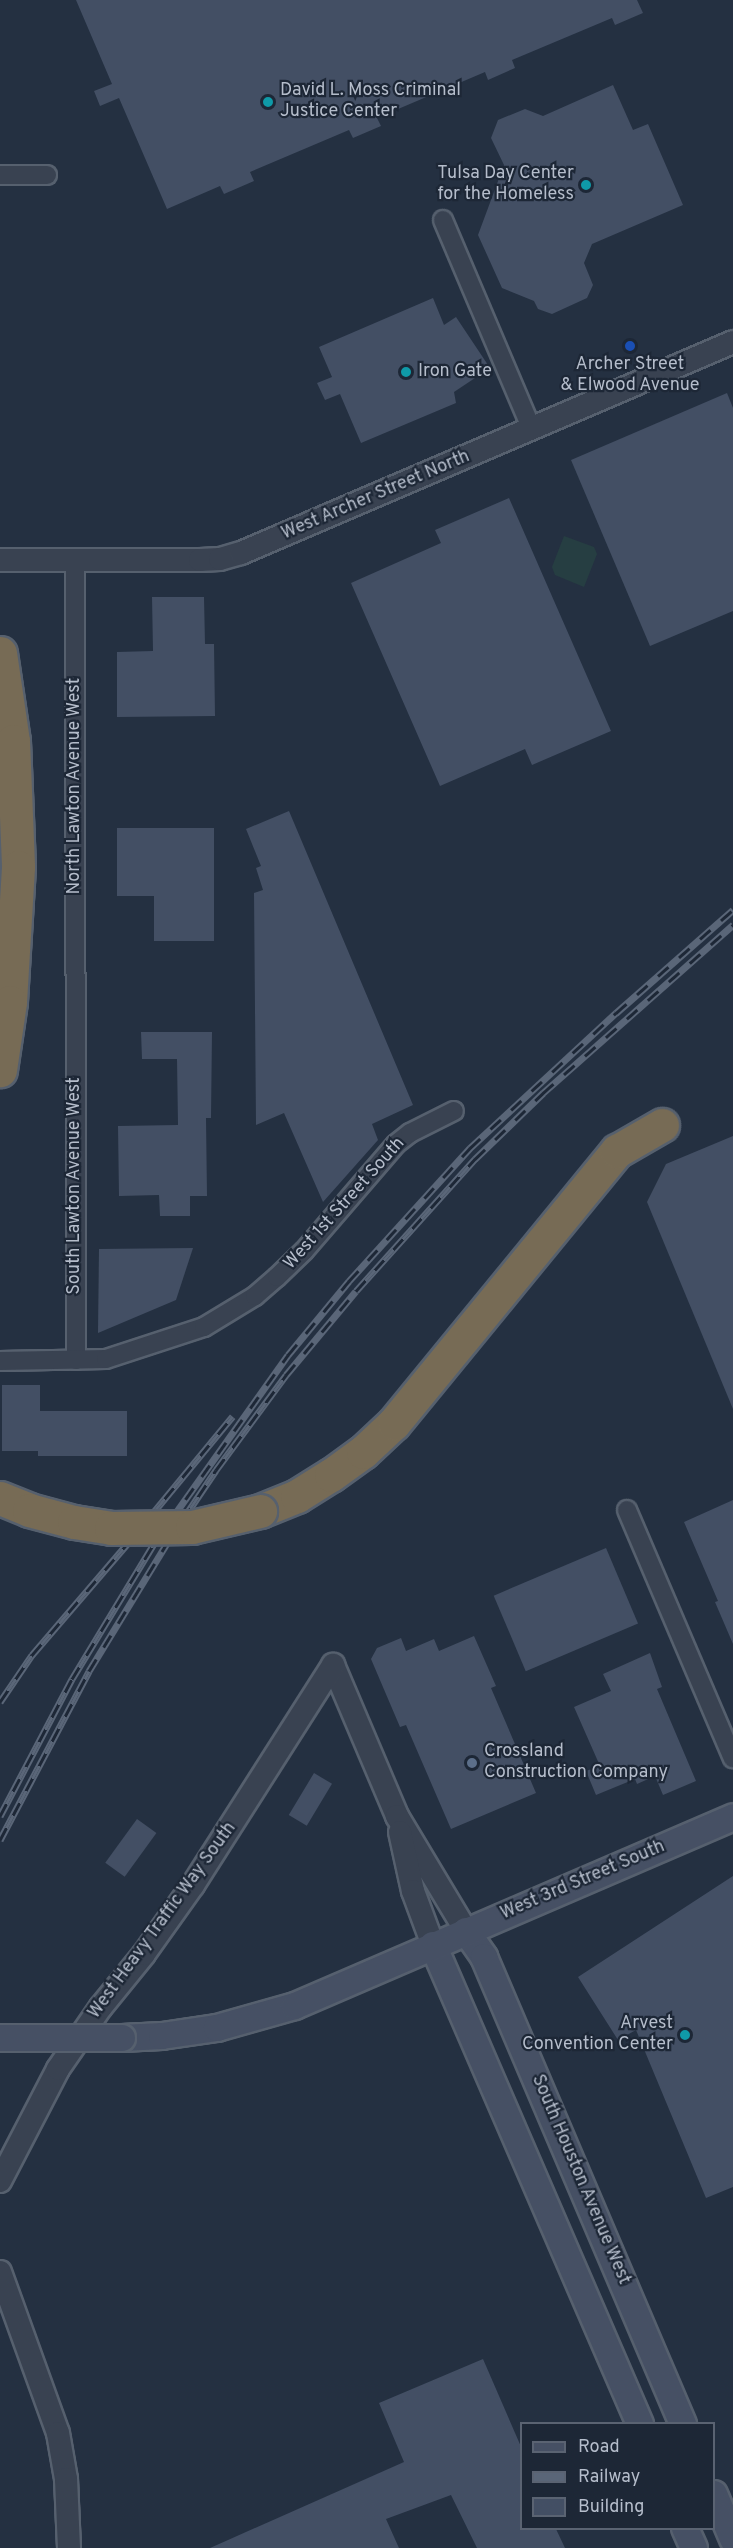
<!DOCTYPE html>
<html>
<head>
<meta charset="utf-8">
<style>
	body { margin:0 }
	#map { position:relative; width:733px; height:2548px; overflow:hidden; background:#243041; font-family:Overpass,sans-serif }
	div>[style] { position:absolute }
	[style*='--x'] { left:calc(var(--x)*1px); top:calc(var(--y)*1px); width:calc(var(--w)*1px); rotate:calc(var(--a)*1deg) }
	.green>* { inset:0; background:#263e42 }
	.building>* { inset:0; background:#434f64; transform-origin:0 0 }
	.roads { filter:drop-shadow(2px 0 #56606e) drop-shadow(-2px 0 #56606e) drop-shadow(0 2px #56606e) drop-shadow(0 -2px #56606e) }
	.minor>* { height:18px; margin:-9px; padding:0 9px; transform-origin:9px; border-radius:9px; background:#394251 }
	.tertiary>* { height:22px; margin:-11px; padding:0 11px; transform-origin:11px; border-radius:11px; background:#394251 }
	.secondary>* { height:26px; margin:-13px; padding:0 13px; transform-origin:13px; border-radius:13px; background:#465064 }
	.motorway>* { height:33px; margin:-16.5px; padding:0 16.5px; transform-origin:16.5px; border-radius:16.5px; background:#776b55 }
	.rail>* { height:7px; margin-top:-3.5px; transform-origin:0; background:repeating-linear-gradient(90deg,#1d2736 0 14px,#5a6678 0 28px); box-sizing:border-box; border-block:2px solid #5a6678 }
	.bridges { filter:drop-shadow(2px 0 #56606e) drop-shadow(-2px 0 #56606e) drop-shadow(0 2px #56606e) drop-shadow(0 -2px #56606e) }
	.secondary-bridge>* { height:26px; margin:-13px; padding:0 13px; transform-origin:13px; border-radius:13px; background:#465064 }
	.motorway-bridge>* { height:33px; margin:-16.5px; padding:0 16.5px; transform-origin:16.5px; border-radius:16.5px; background:#776b55 }
	.dots>* { width:16px; height:16px; translate:-50% -50%; box-sizing:border-box; border:3px solid #1d2736; border-radius:50% }
	span { translate:-50% -50%; white-space:nowrap; text-align:center; line-height:1.15; -webkit-text-stroke:4.5px #1d2736; paint-order:stroke }
	.poi-label { font-size:18px; color:#b5bdcb }
	.left { translate:0 -50%; text-align:left }
	.right { translate:-100% -50%; text-align:right }
	.street-label { font-size:18px; color:#b5bdcb }
	.legend { position:absolute; left:520px; top:2422px; width:195px; height:108px; box-sizing:border-box; background:#1d2736; border:2px solid #5a6372; margin:0; padding:8px 10px; list-style:none; font-size:18px; color:#b5bdcb }
	.legend li { display:flex; align-items:center; gap:12px; height:30px }
	.legend b { width:30px; border:2px solid #5a6372 }
</style>
</head>
<body>
<div id="map">
	<div class="green">
		<div style="clip-path:polygon(564px 536px,594px 547px,597px 554px,584px 587px,555px 575px,552px 567px)"></div>
	</div>
	<div class="building">
		<div style="clip-path:polygon(76px 0,637px 0,643px 13px,615px 25px,612px 18px,512px 60px,515px 68px,488px 80px,485px 72px,377px 118px,381px 126px,353px 138px,349px 130px,250px 172px,254px 181px,224px 194px,220px 186px,167px 209px,119px 98px,100px 106px,94px 91px,112px 84px)"></div>
		<div style="clip-path:polygon(613px 85px,633px 130px,648px 124px,683px 205px,592px 244px,584px 263px,593px 285px,587px 298px,552px 314px,538px 309px,534px 301px,502px 288px,478px 235px,504px 165px,491px 138px,498px 120px,525px 109px,543px 116px)"></div>
		<div style="clip-path:polygon(433px 298px,444px 325px,456px 317px,490px 368px,454px 392px,456px 403px,361px 443px,340px 394px,325px 400px,317px 383px,332px 377px,319px 347px)"></div>
		<div style="clip-path:polygon(727px 393px,733px 408px,733px 611px,650px 646px,571px 460px)"></div>
		<div style="clip-path:polygon(509px 498px,611px 731px,532px 765px,525px 749px,440px 786px,351px 583px,441px 543px,435px 530px)"></div>
		<div style="clip-path:polygon(152px 597px,204px 597px,205px 644px,214px 644px,215px 716px,117px 717px,117px 652px,153px 651px)"></div>
		<div style="clip-path:polygon(289px 811px,413px 1105px,372px 1124px,378px 1140px,323px 1202px,284px 1113px,256px 1125px,254px 893px,263px 890px,256px 868px,261px 866px,246px 829px)"></div>
		<div style="clip-path:polygon(117px 828px,214px 828px,214px 941px,154px 941px,154px 896px,117px 896px)"></div>
		<div style="clip-path:polygon(141px 1032px,212px 1032px,211px 1118px,206px 1118px,207px 1196px,190px 1196px,190px 1216px,160px 1216px,159px 1195px,119px 1196px,118px 1126px,178px 1125px,177px 1059px,142px 1059px)"></div>
		<div style="clip-path:polygon(733px 1136px,733px 1409px,647px 1202px,666px 1164px)"></div>
		<div style="clip-path:polygon(193px 1248px,176px 1300px,98px 1333px,99px 1249px)"></div>
		<div style="clip-path:polygon(2px 1385px,40px 1385px,40px 1411px,127px 1411px,127px 1456px,38px 1456px,38px 1451px,2px 1451px)"></div>
		<div style="clip-path:polygon(733px 1500px,733px 1644px,715px 1602px,718px 1601px,684px 1522px)"></div>
		<div style="left:606px;top:1548px;width:82px;height:122px;rotate:67deg"></div>
		<div style="clip-path:polygon(474px 1636px,496px 1686px,491px 1688px,536px 1793px,451px 1829px,406px 1725px,400px 1727px,371px 1659px,377px 1648px,401px 1638px,406px 1651px,434px 1639px,439px 1651px)"></div>
		<div style="clip-path:polygon(650px 1653px,662px 1687px,657px 1689px,696px 1781px,663px 1795px,655px 1776px,637px 1784px,635px 1779px,596px 1795px,586px 1771px,600px 1766px,574px 1707px,611px 1691px,603px 1674px)"></div>
		<div style="left:314px;top:1773px;width:21px;height:49px;rotate:31deg"></div>
		<div style="left:137px;top:1819px;width:24px;height:54px;rotate:36deg"></div>
		<div style="clip-path:polygon(733px 1876px,733px 2187px,706px 2198px,636px 2030px,618px 2040px,578px 1977px)"></div>
		<div style="clip-path:polygon(483px 2359px,522px 2449px,522px 2529px,556px 2529px,565px 2548px,477px 2548px,451px 2495px,386px 2519px,399px 2548px,210px 2548px,404px 2462px,379px 2403px)"></div>
	</div>
	<div class="roads">
		<div class="minor">
			<div style="--x:0;--y:175;--w:47;--a:0"></div>
			<div style="--x:443;--y:220;--w:228;--a:67"></div>
			<div style="--x:75;--y:560;--w:800;--a:89.93"></div>
			<div style="--x:0;--y:1361;--w:106;--a:-1.1"></div>
			<div style="--x:106;--y:1359;--w:103;--a:-18.1"></div>
			<div style="--x:204;--y:1327;--w:60;--a:-31.3"></div>
			<div style="--x:255;--y:1296;--w:29;--a:-41"></div>
			<div style="--x:277;--y:1277;--w:37;--a:-44"></div>
			<div style="--x:304;--y:1251;--w:141;--a:-49.3"></div>
			<div style="--x:396;--y:1144;--w:18;--a:-38"></div>
			<div style="--x:410;--y:1133;--w:49;--a:-26.6"></div>
			<div style="--x:627;--y:1510;--w:270;--a:66.9"></div>
		</div>
		<div class="tertiary">
			<div style="--x:0;--y:560;--w:200;--a:0"></div>
			<div style="--x:200;--y:560;--w:20;--a:-3"></div>
			<div style="--x:220;--y:559;--w:22;--a:-16"></div>
			<div style="--x:241;--y:553;--w:535;--a:-23.21"></div>
			<div style="--x:333;--y:1665;--w:164;--a:67"></div>
			<div style="--x:397;--y:1816;--w:134;--a:59"></div>
			<div style="--x:400;--y:1832;--w:60;--a:77.6"></div>
			<div style="--x:413;--y:1891;--w:58;--a:69.7"></div>
			<div style="--x:0;--y:2181;--w:126;--a:-62.6"></div>
			<div style="--x:58;--y:2069;--w:75;--a:-55.3"></div>
			<div style="--x:101;--y:2007;--w:68;--a:-50.9"></div>
			<div style="--x:144;--y:1954;--w:85;--a:-54.6"></div>
			<div style="--x:193;--y:1885;--w:261;--a:-57.5"></div>
			<div style="--x:0;--y:2272;--w:171;--a:70.2"></div>
			<div style="--x:58;--y:2433;--w:47;--a:80.1"></div>
			<div style="--x:66;--y:2479;--w:69;--a:87.5"></div>
		</div>
		<div class="secondary">
			<div style="--x:466;--y:1931;--w:32;--a:55"></div>
			<div style="--x:484;--y:1957;--w:508;--a:66.92"></div>
			<div style="--x:433;--y:1945;--w:522;--a:66.63"></div>
			<div style="--x:122;--y:2038;--w:40;--a:-2.9"></div>
			<div style="--x:162;--y:2036;--w:56;--a:-8.3"></div>
			<div style="--x:217;--y:2028;--w:81;--a:-15.8"></div>
			<div style="--x:295;--y:2006;--w:477;--a:-23.3"></div>
			<div style="--x:714;--y:2494;--w:49;--a:67.1"></div>
			<div style="--x:685;--y:2528;--w:22;--a:66"></div>
		</div>
		<div class="motorway">
			<div style="--x:0;--y:653;--w:89;--a:81.6"></div>
			<div style="--x:13;--y:741;--w:126;--a:87.7"></div>
			<div style="--x:18;--y:867;--w:135;--a:93.4"></div>
			<div style="--x:10;--y:1002;--w:69;--a:98.4"></div>
			<div style="--x:260;--y:1511;--w:40;--a:-22"></div>
			<div style="--x:297;--y:1496;--w:40;--a:-32"></div>
			<div style="--x:331;--y:1475;--w:39;--a:-36"></div>
			<div style="--x:363;--y:1452;--w:42;--a:-43.1"></div>
			<div style="--x:394;--y:1423;--w:352;--a:-50.7"></div>
			<div style="--x:617;--y:1151;--w:52;--a:-30"></div>
		</div>
	</div>
	<div class="rail">
		<div style="--x:0;--y:1702;--w:57;--a:-55.8"></div>
		<div style="--x:32;--y:1655;--w:149;--a:-49.4"></div>
		<div style="--x:129;--y:1542;--w:163;--a:-50.5"></div>
		<div style="--x:0;--y:1816;--w:155;--a:-62.3"></div>
		<div style="--x:72;--y:1679;--w:157;--a:-58.8"></div>
		<div style="--x:153;--y:1545;--w:233;--a:-54.6"></div>
		<div style="--x:288;--y:1355;--w:96;--a:-50.5"></div>
		<div style="--x:349;--y:1281;--w:180;--a:-47.7"></div>
		<div style="--x:470;--y:1148;--w:199;--a:-42.8"></div>
		<div style="--x:616;--y:1013;--w:156;--a:-41.4"></div>
		<div style="--x:0;--y:1840;--w:191;--a:-62.2"></div>
		<div style="--x:89;--y:1671;--w:150;--a:-58.6"></div>
		<div style="--x:167;--y:1543;--w:88;--a:-56.1"></div>
		<div style="--x:216;--y:1470;--w:118;--a:-53.6"></div>
		<div style="--x:286;--y:1375;--w:109;--a:-50.2"></div>
		<div style="--x:356;--y:1291;--w:178;--a:-48"></div>
		<div style="--x:475;--y:1159;--w:95;--a:-44.1"></div>
		<div style="--x:543;--y:1093;--w:254;--a:-41.5"></div>
	</div>
	<div class="bridges">
		<div class="secondary-bridge">
			<div style="--x:0;--y:2038;--w:122;--a:0"></div>
		</div>
		<div class="motorway-bridge">
			<div style="--x:0;--y:1498;--w:31;--a:22"></div>
			<div style="--x:29;--y:1510;--w:47;--a:14.9"></div>
			<div style="--x:74;--y:1522;--w:37;--a:9"></div>
			<div style="--x:111;--y:1528;--w:81;--a:-0.7"></div>
			<div style="--x:192;--y:1527;--w:70;--a:-13.2"></div>
		</div>
	</div>
	<div class="dots">
		<div style="left:268px;top:102px;background:#0f9aa8"></div>
		<div style="left:586px;top:185px;background:#0f9aa8"></div>
		<div style="left:630px;top:346px;background:#1a4fb4"></div>
		<div style="left:406px;top:372px;background:#0f9aa8"></div>
		<div style="left:472px;top:1763px;background:#5c6f8a"></div>
		<div style="left:685px;top:2035px;background:#0f9aa8"></div>
	</div>
	<div class="poi-label">
		<span class="left" style="left:280px;top:102px">David L. Moss Criminal<br>Justice Center</span>
		<span class="right" style="left:574px;top:185px">Tulsa Day Center<br>for the Homeless</span>
		<span style="left:630px;top:376px">Archer Street<br>&amp; Elwood Avenue</span>
		<span class="left" style="left:418px;top:372px">Iron Gate</span>
		<span class="left" style="left:484px;top:1763px">Crossland<br>Construction Company</span>
		<span class="right" style="left:673px;top:2035px">Arvest<br>Convention Center</span>
	</div>
	<div class="street-label">
		<span style="left:376px;top:496px;rotate:-23deg">West Archer Street North</span>
		<span style="left:75px;top:786px;rotate:-90deg">North Lawton Avenue West</span>
		<span style="left:75px;top:1186px;rotate:-90deg">South Lawton Avenue West</span>
		<span style="left:345px;top:1204px;rotate:-48deg">West 1st Street South</span>
		<span style="left:583px;top:1881px;rotate:-23deg">West 3rd Street South</span>
		<span style="left:163px;top:1921px;rotate:-54deg">West Heavy Traffic Way South</span>
		<span style="left:580px;top:2180px;rotate:67deg">South Houston Avenue West</span>
	</div>
	<ul class="legend">
	<li><b style="height:8px;background:#465064"></b>Road</li>
	<li><b style="height:8px;background:#5a6678"></b>Railway</li>
	<li><b style="height:16px;background:#434f64"></b>Building</li>
	</ul>
</div>
</body>
</html>
